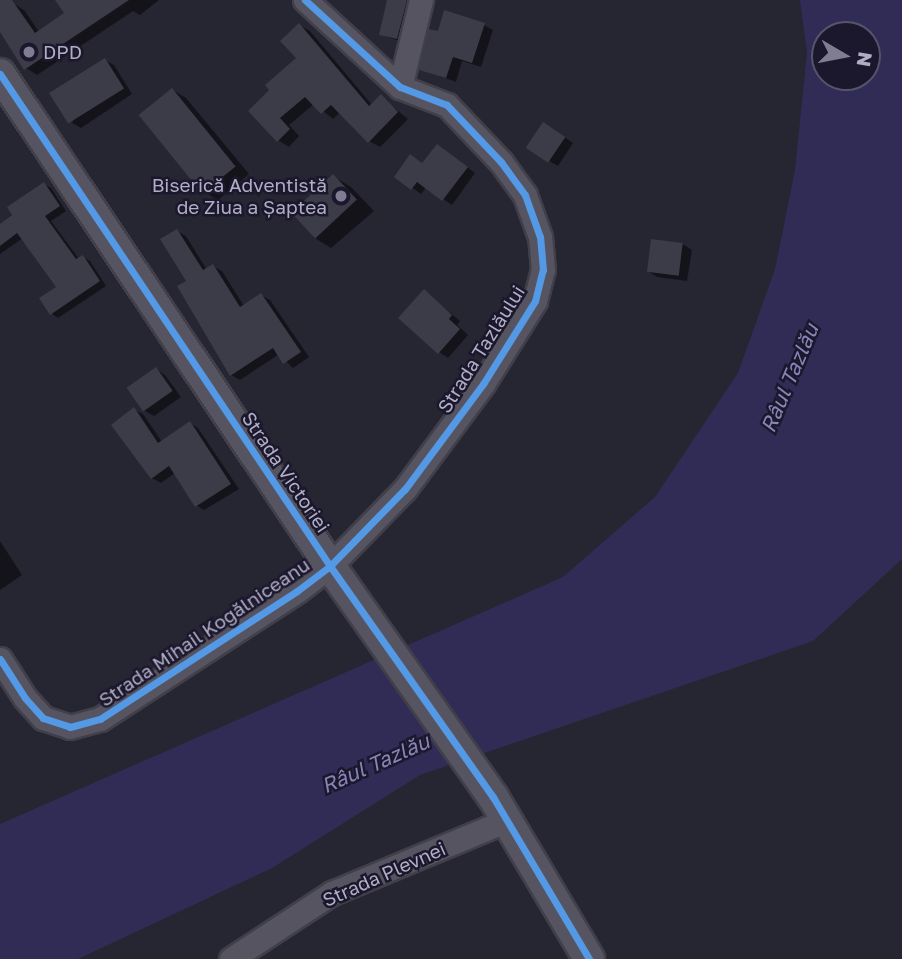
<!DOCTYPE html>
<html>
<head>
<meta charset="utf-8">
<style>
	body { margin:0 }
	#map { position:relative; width:902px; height:959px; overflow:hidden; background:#262532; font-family:"Golos Text",sans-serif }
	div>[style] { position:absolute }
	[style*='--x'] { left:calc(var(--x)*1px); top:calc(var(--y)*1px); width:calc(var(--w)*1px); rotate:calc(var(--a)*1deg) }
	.water>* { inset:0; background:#312c55 }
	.shadow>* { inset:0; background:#0007 }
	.building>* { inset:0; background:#3c3b48; transform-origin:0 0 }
	.roads { filter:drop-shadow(2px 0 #413f4a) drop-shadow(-2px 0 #413f4a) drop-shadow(0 2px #413f4a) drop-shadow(0 -2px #413f4a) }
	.minor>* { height:23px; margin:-11.5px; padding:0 11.5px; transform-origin:11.5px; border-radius:11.5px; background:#565460 }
	.tertiary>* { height:30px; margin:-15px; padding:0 15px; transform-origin:15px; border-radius:15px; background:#565460 }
	.cycleway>* { height:7px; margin:-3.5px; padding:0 3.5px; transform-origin:3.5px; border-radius:3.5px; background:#5399e6 }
	.dots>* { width:19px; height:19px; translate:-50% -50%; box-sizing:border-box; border:4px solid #1b182d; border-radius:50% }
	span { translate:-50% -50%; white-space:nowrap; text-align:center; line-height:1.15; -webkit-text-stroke:5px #1b182d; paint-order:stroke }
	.poi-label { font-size:19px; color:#b1adc5 }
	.left { translate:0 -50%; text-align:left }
	.right { translate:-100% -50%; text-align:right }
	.street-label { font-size:19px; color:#b1adc5 }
	.water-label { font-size:21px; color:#8983b8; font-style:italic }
	.north { position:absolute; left:811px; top:21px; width:70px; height:70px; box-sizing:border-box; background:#1b182d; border:2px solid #57546a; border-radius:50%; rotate:100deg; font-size:19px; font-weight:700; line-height:28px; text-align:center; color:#b1adc5 }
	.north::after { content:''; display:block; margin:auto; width:24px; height:32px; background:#807d92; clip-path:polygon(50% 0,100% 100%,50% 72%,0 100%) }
</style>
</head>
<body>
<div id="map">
	<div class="water">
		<div style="clip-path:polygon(evenodd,800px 0,902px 0,902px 559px,813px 641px,420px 775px,272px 868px,78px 959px,0 959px,0 824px,563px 577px,655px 497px,738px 373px,775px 269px,795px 170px,807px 53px,800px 0,825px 35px,867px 35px,867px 77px,825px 77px,825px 35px)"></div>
	</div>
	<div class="shadow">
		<div style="clip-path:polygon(0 0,9px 0,25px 11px,39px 32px,67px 14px,63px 0,159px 0,140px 15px,133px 11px,37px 75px,26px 68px,0 29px)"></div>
		<div style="clip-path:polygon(389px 0,411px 0,406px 43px,381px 35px)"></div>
		<div style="clip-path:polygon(299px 25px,310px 31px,372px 105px,381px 97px,408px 119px,380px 147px,369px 141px,341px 112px,333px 119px,314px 104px,289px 125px,299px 136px,289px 147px,278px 140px,250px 111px,299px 58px)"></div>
		<div style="clip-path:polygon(484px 25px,493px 30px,481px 67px,462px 61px,456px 82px,421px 69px,439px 34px)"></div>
		<div style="clip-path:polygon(105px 60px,114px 65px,132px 94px,81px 128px,72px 123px)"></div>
		<div style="clip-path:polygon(173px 90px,186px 98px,249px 174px,218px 200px,204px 192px)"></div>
		<div style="clip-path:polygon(553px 129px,573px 143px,558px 166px,549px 161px)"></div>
		<div style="clip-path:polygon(446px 151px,475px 173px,452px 205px,426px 187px,421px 194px,396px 176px)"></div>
		<div style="clip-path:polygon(333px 176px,351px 187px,374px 211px,331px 248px,313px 237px)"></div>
		<div style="clip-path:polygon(44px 184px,51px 188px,66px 211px,51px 221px,79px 259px,83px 257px,90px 261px,106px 286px,58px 318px,51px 313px,58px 287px,23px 238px,0 254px,0 226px)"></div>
		<div style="clip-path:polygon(177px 231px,186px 236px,207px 270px,213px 266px,222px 271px,244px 306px,261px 295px,270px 300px,309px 357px,293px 368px,279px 354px,240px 380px,231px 375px,188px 282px)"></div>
		<div style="clip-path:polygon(683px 244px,692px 250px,687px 281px,657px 277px,648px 271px)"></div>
		<div style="clip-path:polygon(424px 291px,460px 321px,457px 325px,468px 335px,448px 358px,439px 352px)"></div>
		<div style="clip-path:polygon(156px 369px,165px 375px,181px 397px,154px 416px,145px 411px)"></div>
		<div style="clip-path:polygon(134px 410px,143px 414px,162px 442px,190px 423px,198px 428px,239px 489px,204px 510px,196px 505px,175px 473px,161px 483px,152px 478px)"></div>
		<div style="clip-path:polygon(0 541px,22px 575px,0 590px)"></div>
	</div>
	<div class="building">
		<div style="clip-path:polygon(0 0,12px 0,35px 33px,64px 13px,55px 0,129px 0,24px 70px,0 32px)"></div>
		<div style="clip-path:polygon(387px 0,407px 0,397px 39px,379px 35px)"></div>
		<div style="clip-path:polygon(444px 10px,485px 23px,472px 63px,453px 57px,446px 78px,419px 70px,428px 29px,438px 31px)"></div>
		<div style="clip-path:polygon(299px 23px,369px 106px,381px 94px,398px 112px,368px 143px,331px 105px,321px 114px,305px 97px,280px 118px,290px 129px,277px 142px,248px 111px,269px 90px,265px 85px,296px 58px,280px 41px)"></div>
		<div style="left:105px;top:58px;width:36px;height:66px;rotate:58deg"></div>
		<div style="left:172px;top:88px;width:101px;height:43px;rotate:51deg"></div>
		<div style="left:543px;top:122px;width:27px;height:31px;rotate:34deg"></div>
		<div style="clip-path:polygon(437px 144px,468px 167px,442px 201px,417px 182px,411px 190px,394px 177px,410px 154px,422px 163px)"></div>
		<div style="left:333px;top:174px;width:35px;height:57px;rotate:47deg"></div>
		<div style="clip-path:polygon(44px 182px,60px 206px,45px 216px,76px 259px,83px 255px,100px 281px,50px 315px,39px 298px,56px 287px,17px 233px,0 246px,0 224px,12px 215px,7px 207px)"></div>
		<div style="clip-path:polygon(177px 229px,203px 270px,213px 264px,240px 307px,261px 293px,301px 352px,283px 364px,273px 348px,230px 376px,177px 286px,186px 281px,160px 239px)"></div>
		<div style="left:651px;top:239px;width:32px;height:33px;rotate:7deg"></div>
		<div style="clip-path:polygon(424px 289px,452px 315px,449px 319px,460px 329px,438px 354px,398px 318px)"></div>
		<div style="left:156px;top:367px;width:29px;height:36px;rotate:55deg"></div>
		<div style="clip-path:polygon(134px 407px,158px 443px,190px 421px,231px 484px,195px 507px,169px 466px,151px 479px,111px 425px)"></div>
	</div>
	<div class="roads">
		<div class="minor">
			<div style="--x:400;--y:87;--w:89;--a:-76.4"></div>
			<div style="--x:0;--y:659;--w:46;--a:57.3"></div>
			<div style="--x:25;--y:698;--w:27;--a:48"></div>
			<div style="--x:43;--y:718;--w:28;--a:18"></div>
			<div style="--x:70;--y:727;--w:31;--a:-15"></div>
			<div style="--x:100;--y:719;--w:235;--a:-33"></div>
			<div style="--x:297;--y:591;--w:41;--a:-37.1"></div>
			<div style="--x:330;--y:566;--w:107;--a:-45.8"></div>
			<div style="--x:405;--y:489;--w:131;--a:-53.4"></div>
			<div style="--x:483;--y:384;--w:98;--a:-57.9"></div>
			<div style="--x:535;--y:301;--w:32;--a:-76"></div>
			<div style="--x:543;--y:270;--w:33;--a:-95"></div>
			<div style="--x:540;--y:237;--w:45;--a:-109.7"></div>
			<div style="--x:525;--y:195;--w:41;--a:-126"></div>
			<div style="--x:501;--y:162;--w:79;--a:-133.5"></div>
			<div style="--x:447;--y:105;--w:50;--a:-159"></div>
			<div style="--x:400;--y:87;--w:129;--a:-137.5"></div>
			<div style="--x:231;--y:959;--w:121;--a:-33.2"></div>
			<div style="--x:332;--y:893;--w:190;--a:-22.6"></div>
		</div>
		<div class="tertiary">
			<div style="--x:0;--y:74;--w:592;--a:56.15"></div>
			<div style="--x:330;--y:566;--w:283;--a:54.8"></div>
			<div style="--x:493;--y:797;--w:188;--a:59.3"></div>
		</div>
	</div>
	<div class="cycleway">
		<div style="--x:0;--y:74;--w:592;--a:56.15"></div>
		<div style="--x:330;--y:566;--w:283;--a:54.8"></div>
		<div style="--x:493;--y:797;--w:188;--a:59.3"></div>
		<div style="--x:0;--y:659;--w:46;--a:57.3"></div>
		<div style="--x:25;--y:698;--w:27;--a:48"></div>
		<div style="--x:43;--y:718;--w:28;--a:18"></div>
		<div style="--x:70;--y:727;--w:31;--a:-15"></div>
		<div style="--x:100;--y:719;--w:235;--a:-33"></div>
		<div style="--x:297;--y:591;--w:41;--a:-37.1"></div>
		<div style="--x:330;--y:566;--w:107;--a:-45.8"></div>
		<div style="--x:405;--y:489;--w:131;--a:-53.4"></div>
		<div style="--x:483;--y:384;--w:98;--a:-57.9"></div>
		<div style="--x:535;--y:301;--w:32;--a:-76"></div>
		<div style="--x:543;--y:270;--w:33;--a:-95"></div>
		<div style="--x:540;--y:237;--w:45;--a:-109.7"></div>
		<div style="--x:525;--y:195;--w:41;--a:-126"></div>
		<div style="--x:501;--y:162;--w:79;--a:-133.5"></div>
		<div style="--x:447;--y:105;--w:50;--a:-159"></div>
		<div style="--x:400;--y:87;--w:129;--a:-137.5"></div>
	</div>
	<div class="dots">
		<div style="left:29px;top:52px;background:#807d92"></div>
		<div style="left:341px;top:196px;background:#807d92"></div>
	</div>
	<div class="poi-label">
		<span class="left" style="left:43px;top:52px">DPD</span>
		<span class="right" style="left:327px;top:196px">Biserică Adventistă<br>de Ziua a Șaptea</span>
	</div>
	<div class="street-label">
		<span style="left:481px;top:349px;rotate:-58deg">Strada Tazlăului</span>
		<span style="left:286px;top:472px;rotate:56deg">Strada Victoriei</span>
		<span style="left:204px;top:632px;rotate:-34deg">Strada Mihail Kogălniceanu</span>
		<span style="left:384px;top:874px;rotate:-24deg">Strada Plevnei</span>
	</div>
	<div class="water-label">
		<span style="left:789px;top:378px;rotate:-67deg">Râul Tazlău</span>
		<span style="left:375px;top:763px;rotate:-24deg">Râul Tazlău</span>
	</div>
	<div class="north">N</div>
</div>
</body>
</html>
